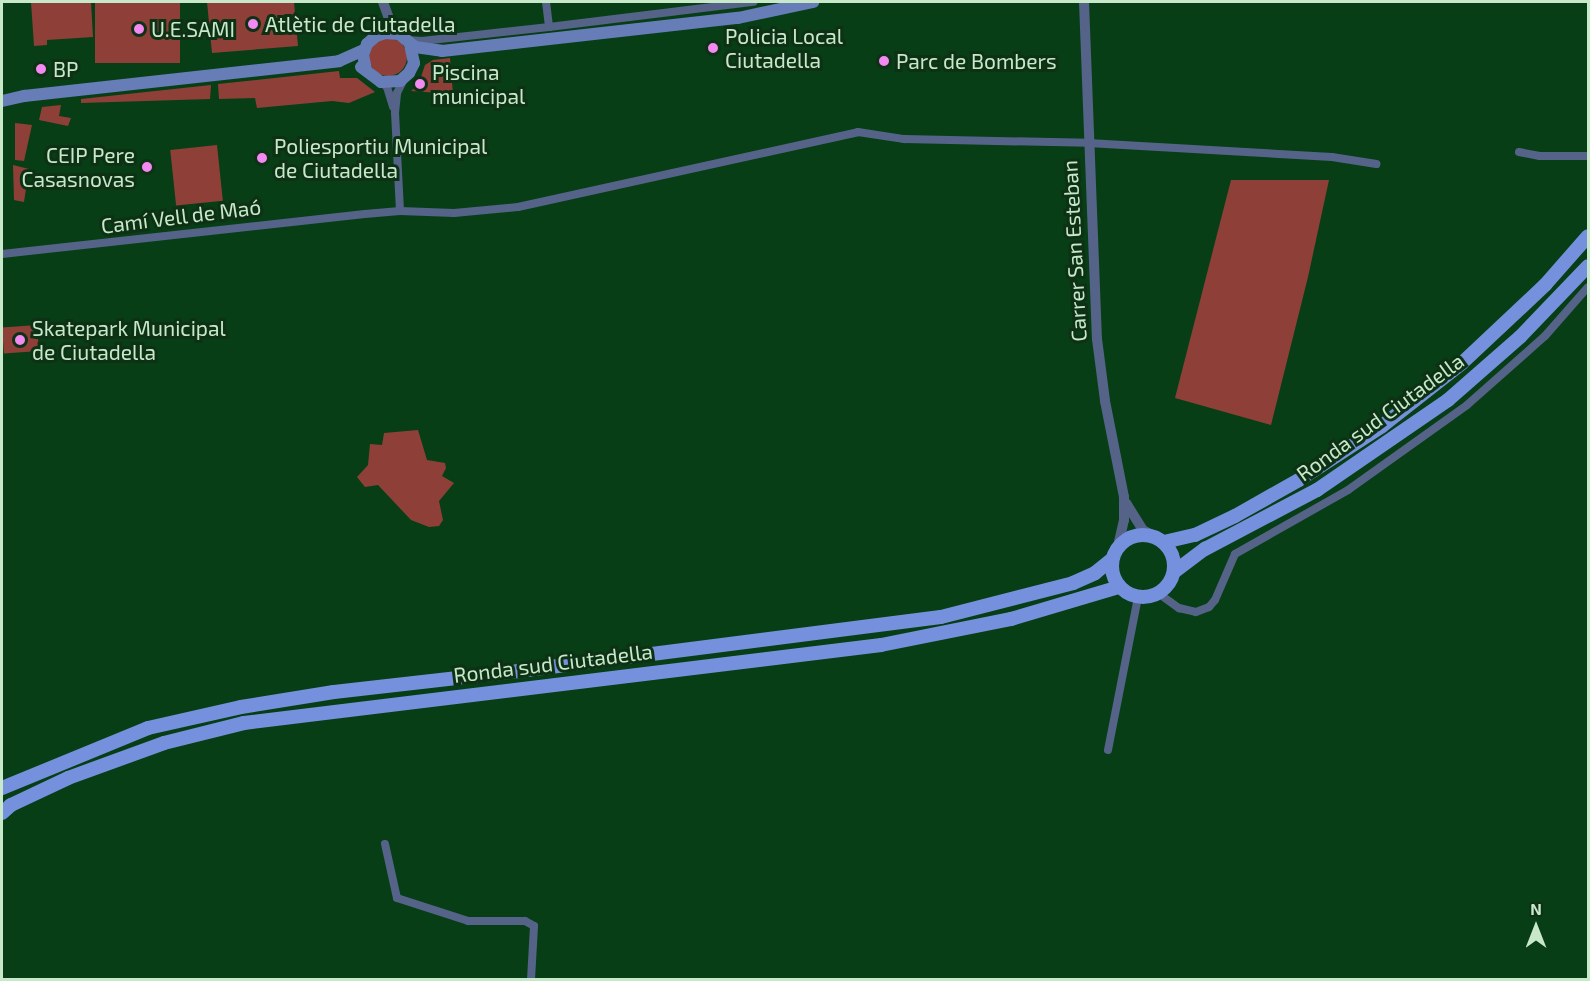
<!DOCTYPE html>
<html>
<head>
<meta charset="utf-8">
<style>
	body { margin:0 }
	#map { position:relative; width:1590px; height:981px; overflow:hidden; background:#073e16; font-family:"Exo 2",sans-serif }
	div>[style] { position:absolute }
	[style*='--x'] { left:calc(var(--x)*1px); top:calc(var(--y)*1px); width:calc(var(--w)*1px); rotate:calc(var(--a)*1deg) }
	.green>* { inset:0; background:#8e4038; transform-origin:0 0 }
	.round { border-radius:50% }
	.minor>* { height:8px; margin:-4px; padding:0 4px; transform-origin:4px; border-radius:4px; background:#556388 }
	.tertiary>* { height:10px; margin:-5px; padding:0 5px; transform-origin:5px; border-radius:5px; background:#556388 }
	.secondary>* { height:12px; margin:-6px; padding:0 6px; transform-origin:6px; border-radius:6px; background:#677db8 }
	.primary>* { height:14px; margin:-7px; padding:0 7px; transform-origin:7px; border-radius:7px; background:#7591dd }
	.primary>.ring { margin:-7px; padding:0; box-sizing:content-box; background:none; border:14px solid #7591dd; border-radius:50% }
	.dots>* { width:16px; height:16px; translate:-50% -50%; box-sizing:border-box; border:3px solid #0e3115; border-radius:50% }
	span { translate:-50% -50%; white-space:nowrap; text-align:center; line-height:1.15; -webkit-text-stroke:6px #0e3115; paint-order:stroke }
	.poi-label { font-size:21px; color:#c7e9ca }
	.left { translate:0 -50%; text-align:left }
	.right { translate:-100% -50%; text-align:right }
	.street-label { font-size:21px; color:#c7e9ca }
	.frame { position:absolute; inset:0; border:3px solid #c7e9ca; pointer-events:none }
	.north { position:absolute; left:1506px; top:897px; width:60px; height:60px; -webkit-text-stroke:4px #0e3115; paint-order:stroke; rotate:0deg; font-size:16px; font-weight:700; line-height:24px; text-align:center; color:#c7e9ca }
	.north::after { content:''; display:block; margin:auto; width:21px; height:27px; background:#c7e9ca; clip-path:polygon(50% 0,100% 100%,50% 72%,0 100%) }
</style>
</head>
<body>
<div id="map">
	<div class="green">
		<div style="clip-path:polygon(31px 2px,91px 2px,93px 37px,47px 40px,47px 45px,34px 46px)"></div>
		<div style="left:95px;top:2px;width:85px;height:61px"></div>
		<div style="clip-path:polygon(207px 2px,294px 2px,298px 46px,212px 53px)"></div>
		<div class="round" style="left:369px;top:38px;width:38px;height:38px"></div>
		<div style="clip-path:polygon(450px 58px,453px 94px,411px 91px,423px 81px,420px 80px,425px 65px,433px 60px)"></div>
		<div style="clip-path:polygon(339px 71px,340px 78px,357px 78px,375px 92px,349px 103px,332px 101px,257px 108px,255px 98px,219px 99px,218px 84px)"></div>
		<div style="clip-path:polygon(211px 85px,210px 99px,81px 103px,81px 99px)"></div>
		<div style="clip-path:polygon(61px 105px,59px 116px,71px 118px,68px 126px,39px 120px,42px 107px)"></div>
		<div style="clip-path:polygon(15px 123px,32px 125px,24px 161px,15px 160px)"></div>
		<div style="left:217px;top:145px;width:56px;height:47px;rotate:84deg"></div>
		<div style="clip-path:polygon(13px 165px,29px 169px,24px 202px,14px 200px)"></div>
		<div style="clip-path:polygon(1231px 180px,1329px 180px,1308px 277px,1271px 425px,1175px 398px)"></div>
		<div style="left:37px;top:325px;width:26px;height:35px;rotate:86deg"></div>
		<div style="clip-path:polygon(418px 430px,427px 460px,445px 463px,446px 468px,442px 476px,454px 483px,439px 501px,443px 520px,439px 526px,429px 527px,411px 520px,378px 485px,365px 487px,357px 477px,368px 465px,370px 444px,382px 445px,384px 433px)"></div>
	</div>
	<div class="minor">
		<div style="--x:546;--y:2;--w:25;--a:83"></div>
		<div style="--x:407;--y:40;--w:15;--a:4"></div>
		<div style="--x:422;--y:41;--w:128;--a:-6.3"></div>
		<div style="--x:549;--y:27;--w:206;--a:-7"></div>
		<div style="--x:381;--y:82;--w:8;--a:40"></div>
		<div style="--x:387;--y:87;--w:21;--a:73"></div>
		<div style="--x:1519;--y:152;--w:21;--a:11"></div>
		<div style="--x:1540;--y:156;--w:48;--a:0"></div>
		<div style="--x:400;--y:211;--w:98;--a:-92.9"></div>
		<div style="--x:395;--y:113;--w:20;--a:-84"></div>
		<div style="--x:397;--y:93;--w:16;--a:-63"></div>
		<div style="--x:2;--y:254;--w:365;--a:-6.3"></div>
		<div style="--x:365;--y:214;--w:35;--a:-5"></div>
		<div style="--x:400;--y:211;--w:54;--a:2.1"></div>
		<div style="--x:454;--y:213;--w:64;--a:-5.4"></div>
		<div style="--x:518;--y:207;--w:348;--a:-12.4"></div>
		<div style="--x:858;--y:132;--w:47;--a:8.7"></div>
		<div style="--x:904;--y:139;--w:184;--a:1.2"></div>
		<div style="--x:1088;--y:143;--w:244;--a:3.3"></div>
		<div style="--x:1332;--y:157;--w:45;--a:9"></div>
		<div style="--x:1158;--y:593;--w:26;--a:36"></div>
		<div style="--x:1179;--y:608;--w:17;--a:13"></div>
		<div style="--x:1196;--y:612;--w:14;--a:-21"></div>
		<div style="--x:1209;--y:607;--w:9;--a:-49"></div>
		<div style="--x:1215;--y:600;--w:50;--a:-66.5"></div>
		<div style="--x:1235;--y:554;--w:130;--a:-29.5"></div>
		<div style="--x:1348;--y:490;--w:146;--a:-35.5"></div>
		<div style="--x:1467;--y:405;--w:104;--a:-41.5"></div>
		<div style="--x:1545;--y:336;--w:65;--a:-48.7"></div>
		<div style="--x:1108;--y:750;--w:156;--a:-78.9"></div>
		<div style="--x:385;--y:844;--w:55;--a:77.5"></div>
		<div style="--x:397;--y:898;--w:75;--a:17.9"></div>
		<div style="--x:468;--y:921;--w:57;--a:0"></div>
		<div style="--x:525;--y:921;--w:10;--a:29"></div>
		<div style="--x:534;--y:926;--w:54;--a:93.2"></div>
	</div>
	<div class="tertiary">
		<div style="--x:383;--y:2;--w:33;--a:70"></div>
		<div style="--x:1084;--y:2;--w:337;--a:87.8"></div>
		<div style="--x:1097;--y:339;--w:63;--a:82.6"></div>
		<div style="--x:1105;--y:401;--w:98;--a:78.8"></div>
		<div style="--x:1124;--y:497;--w:23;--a:90"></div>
		<div style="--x:1124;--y:520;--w:27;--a:103"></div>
		<div style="--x:1126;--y:503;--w:32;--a:58"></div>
		<div style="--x:1143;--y:530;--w:10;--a:29"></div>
	</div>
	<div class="secondary">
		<div style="--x:361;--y:67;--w:25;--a:37"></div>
		<div style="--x:381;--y:82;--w:19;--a:-3"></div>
		<div style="--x:400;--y:81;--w:12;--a:-42"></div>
		<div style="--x:409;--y:73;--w:11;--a:-63"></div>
		<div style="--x:414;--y:63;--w:19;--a:-102"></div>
		<div style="--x:366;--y:70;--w:15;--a:-101"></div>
		<div style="--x:363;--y:55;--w:12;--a:-70"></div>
		<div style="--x:367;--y:44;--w:12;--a:-42"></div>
		<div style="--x:376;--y:36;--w:9;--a:-18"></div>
		<div style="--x:385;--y:33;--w:14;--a:4"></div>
		<div style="--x:399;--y:34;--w:21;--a:39"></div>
		<div style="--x:415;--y:47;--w:27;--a:8"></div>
		<div style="--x:442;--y:51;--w:298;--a:-6.4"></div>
		<div style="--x:738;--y:18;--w:77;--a:-12"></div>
		<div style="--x:2;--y:101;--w:23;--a:-13"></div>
		<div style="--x:24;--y:96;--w:317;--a:-6.3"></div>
		<div style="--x:339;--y:61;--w:27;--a:-24"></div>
	</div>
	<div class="primary">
		<div class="ring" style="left:1112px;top:535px;width:48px;height:48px"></div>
		<div style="--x:1164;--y:542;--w:32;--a:-13"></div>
		<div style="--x:1195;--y:535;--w:44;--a:-25.4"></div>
		<div style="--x:1235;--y:516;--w:73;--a:-29.4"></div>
		<div style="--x:1299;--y:480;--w:99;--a:-33"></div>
		<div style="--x:1382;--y:426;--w:102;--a:-38.2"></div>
		<div style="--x:1462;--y:363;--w:114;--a:-43.2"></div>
		<div style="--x:1545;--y:285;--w:65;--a:-48.7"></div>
		<div style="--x:1174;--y:572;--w:39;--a:-37"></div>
		<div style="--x:1205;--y:549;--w:127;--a:-27.8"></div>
		<div style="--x:1317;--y:490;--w:159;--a:-34.5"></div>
		<div style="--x:1448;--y:400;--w:96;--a:-41.2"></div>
		<div style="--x:1520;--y:337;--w:98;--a:-46.2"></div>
		<div style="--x:2;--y:788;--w:158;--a:-22.3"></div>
		<div style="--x:148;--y:728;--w:95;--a:-12.7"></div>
		<div style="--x:241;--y:707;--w:94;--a:-9.2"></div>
		<div style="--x:334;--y:692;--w:186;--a:-6.5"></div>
		<div style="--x:519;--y:671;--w:425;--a:-7.3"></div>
		<div style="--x:941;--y:617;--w:136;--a:-14.4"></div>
		<div style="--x:1073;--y:583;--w:24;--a:-24"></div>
		<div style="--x:1095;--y:573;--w:22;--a:-39"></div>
		<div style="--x:2;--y:813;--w:12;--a:-42"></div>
		<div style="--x:11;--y:805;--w:63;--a:-25.3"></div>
		<div style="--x:68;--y:778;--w:102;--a:-20"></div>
		<div style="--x:164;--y:743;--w:82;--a:-14"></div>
		<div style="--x:244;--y:723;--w:642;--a:-6.98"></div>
		<div style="--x:881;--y:645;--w:133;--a:-11.3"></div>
		<div style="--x:1011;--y:619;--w:113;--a:-16.5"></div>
	</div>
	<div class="dots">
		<div style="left:253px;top:24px;background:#f38af1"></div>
		<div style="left:139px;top:29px;background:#f38af1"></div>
		<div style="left:713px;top:48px;background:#f38af1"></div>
		<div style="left:884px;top:61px;background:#f38af1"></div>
		<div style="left:41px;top:69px;background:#f38af1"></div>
		<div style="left:420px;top:84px;background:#f38af1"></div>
		<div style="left:262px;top:158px;background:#f38af1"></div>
		<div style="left:147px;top:167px;background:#f38af1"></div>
		<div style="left:20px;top:340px;background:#f38af1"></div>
	</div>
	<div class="poi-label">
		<span class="left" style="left:265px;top:24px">Atlètic de Ciutadella</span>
		<span class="left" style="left:151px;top:29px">U.E.SAMI</span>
		<span class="left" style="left:725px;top:48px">Policia Local<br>Ciutadella</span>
		<span class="left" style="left:896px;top:61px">Parc de Bombers</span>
		<span class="left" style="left:53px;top:69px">BP</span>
		<span class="left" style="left:432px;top:84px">Piscina<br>municipal</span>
		<span class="left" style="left:274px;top:158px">Poliesportiu Municipal<br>de Ciutadella</span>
		<span class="right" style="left:135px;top:167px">CEIP Pere<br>Casasnovas</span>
		<span class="left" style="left:32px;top:340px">Skatepark Municipal<br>de Ciutadella</span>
	</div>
	<div class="street-label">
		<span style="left:181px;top:216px;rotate:-7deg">Camí Vell de Maó</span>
		<span style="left:1074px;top:251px;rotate:-93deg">Carrer San Esteban</span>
		<span style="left:1380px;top:417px;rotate:-36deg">Ronda sud Ciutadella</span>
		<span style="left:553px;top:663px;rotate:-7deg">Ronda sud Ciutadella</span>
	</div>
	<div class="frame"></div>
	<div class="north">N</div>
</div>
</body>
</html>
